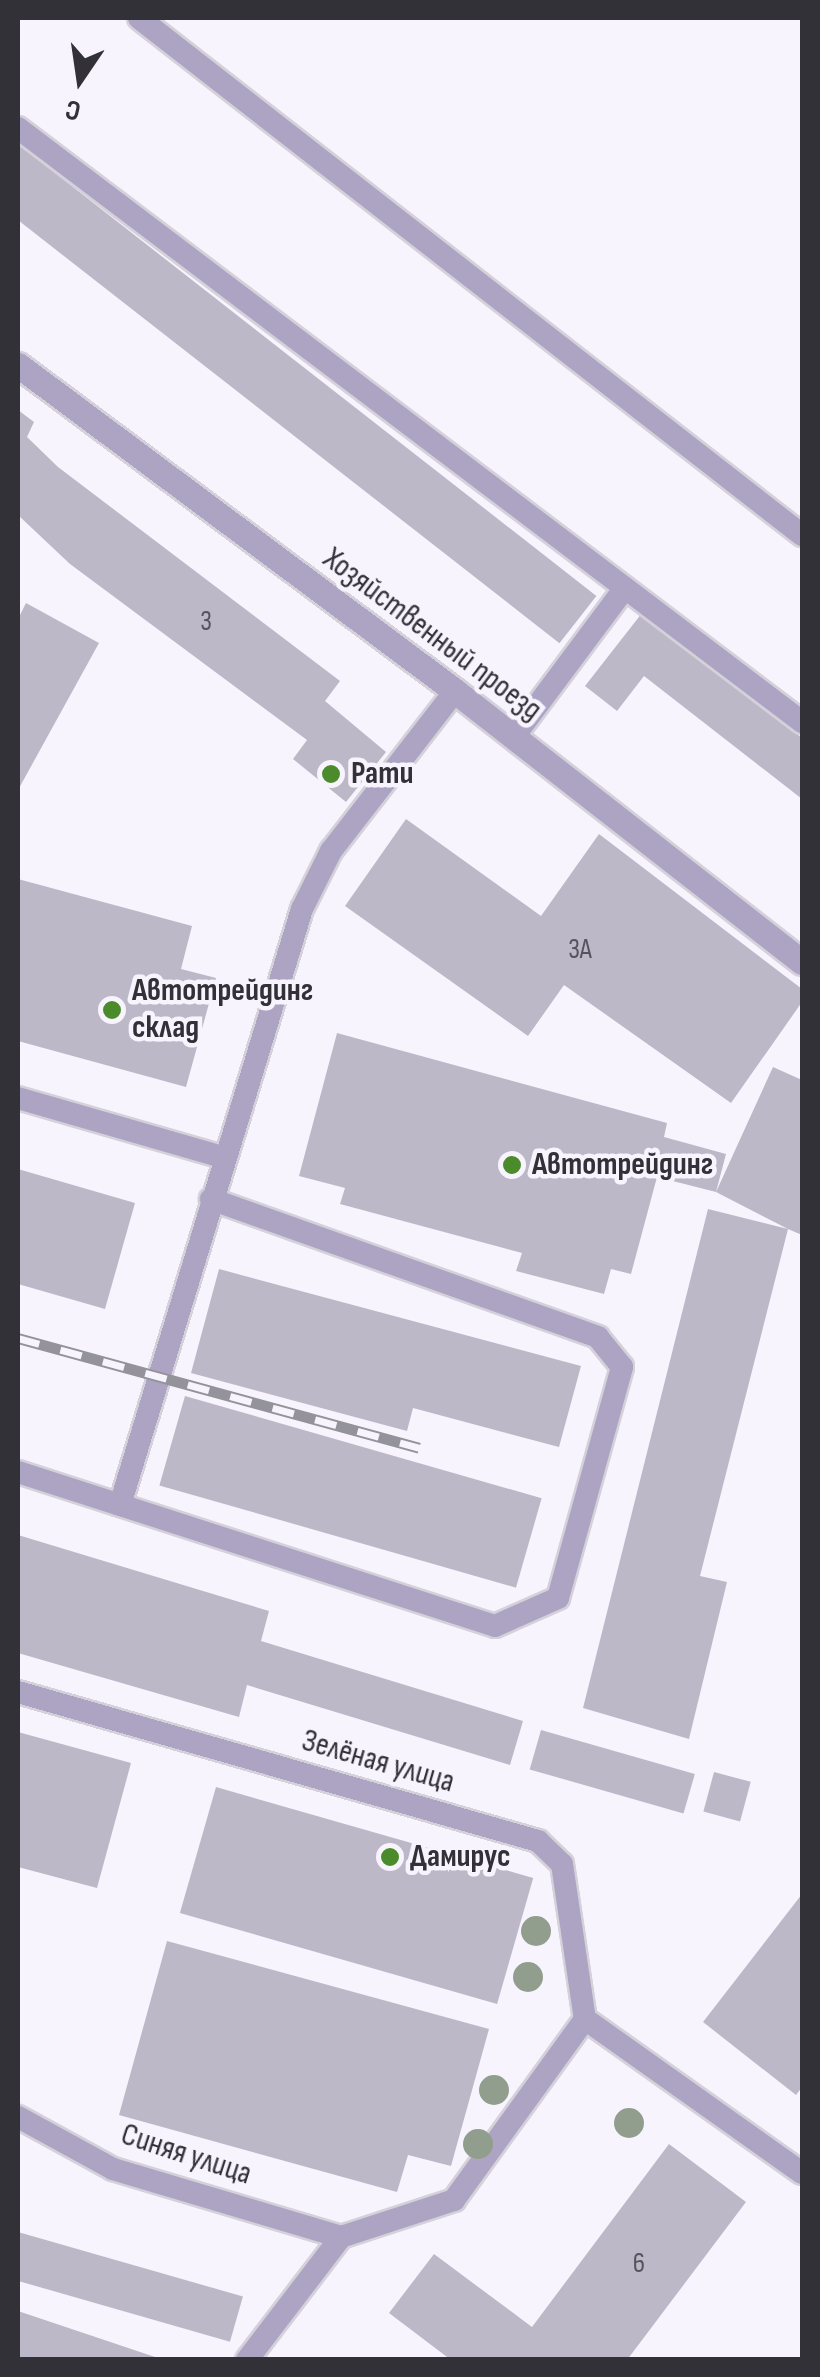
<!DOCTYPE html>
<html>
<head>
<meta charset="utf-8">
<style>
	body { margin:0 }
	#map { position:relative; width:820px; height:2377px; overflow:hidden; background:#f7f4fe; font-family:"Sofia Sans Condensed",sans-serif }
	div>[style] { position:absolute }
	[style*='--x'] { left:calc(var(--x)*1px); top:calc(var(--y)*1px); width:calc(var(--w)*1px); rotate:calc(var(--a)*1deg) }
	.building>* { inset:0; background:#bdb8c8; transform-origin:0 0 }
	.roads { filter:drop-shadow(2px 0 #d4d1da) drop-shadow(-2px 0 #d4d1da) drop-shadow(0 2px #d4d1da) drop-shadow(0 -2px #d4d1da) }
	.service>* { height:22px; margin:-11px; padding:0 11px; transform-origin:11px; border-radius:11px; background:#ada4c3 }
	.tertiary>* { height:25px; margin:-12.5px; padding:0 12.5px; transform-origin:12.5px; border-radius:12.5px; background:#ada4c3 }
	.rail>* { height:11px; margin-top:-5.5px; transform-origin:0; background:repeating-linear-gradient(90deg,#f7f4fe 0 22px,#94929a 0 44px); box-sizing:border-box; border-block:2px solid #94929a }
	.trees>* { width:30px; height:30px; margin:-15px; border-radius:50%; background:#919e8d }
	.dots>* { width:28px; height:28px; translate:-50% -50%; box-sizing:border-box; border:5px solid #f7f4fe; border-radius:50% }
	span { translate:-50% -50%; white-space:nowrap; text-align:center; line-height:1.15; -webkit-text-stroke:9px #f7f4fe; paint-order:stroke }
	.number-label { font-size:28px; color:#56535c }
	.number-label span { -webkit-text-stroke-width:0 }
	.street-label { font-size:32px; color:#333138 }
	.poi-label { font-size:32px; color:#333138; font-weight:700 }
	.left { translate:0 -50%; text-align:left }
	.frame { position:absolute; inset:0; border:20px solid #333138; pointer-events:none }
	.north { position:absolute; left:30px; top:30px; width:100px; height:100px; -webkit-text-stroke:8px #f7f4fe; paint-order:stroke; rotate:193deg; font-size:28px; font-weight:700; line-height:40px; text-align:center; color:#333138 }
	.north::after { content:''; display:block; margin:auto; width:35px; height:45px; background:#333138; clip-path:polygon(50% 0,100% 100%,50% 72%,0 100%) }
</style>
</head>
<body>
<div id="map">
	<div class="building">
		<div style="left:18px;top:144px;width:734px;height:60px;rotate:38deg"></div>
		<div style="clip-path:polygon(18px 410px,34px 422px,27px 437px,58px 467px,340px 681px,325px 701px,386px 752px,346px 802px,293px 759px,307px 740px,70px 564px,18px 515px)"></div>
		<div style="clip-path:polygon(26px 603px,99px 643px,18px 790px,18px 619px)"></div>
		<div style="clip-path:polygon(642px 613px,802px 738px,802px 799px,644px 676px,617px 711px,585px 686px)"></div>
		<div style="clip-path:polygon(406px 819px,541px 916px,599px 834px,802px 989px,802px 1002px,731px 1103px,564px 985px,528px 1036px,345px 906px)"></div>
		<div style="clip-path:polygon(18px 879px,192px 926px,181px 969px,216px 978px,186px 1087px,18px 1041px)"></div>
		<div style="clip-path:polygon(337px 1033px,667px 1123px,664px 1137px,726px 1154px,716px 1192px,773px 1067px,802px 1080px,802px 1235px,788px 1229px,700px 1576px,727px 1582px,689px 1739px,583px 1708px,708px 1209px,788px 1229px,716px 1192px,657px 1177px,631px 1274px,611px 1269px,604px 1294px,516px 1271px,522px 1253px,340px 1204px,345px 1188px,299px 1176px)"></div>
		<div style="clip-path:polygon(18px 1169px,135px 1203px,105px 1309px,18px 1284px)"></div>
		<div style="clip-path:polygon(219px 1269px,581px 1366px,559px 1447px,413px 1408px,407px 1431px,191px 1373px)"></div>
		<div style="left:185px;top:1396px;width:371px;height:93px;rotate:16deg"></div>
		<div style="clip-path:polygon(18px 1535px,269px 1611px,261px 1641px,523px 1721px,510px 1765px,247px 1685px,239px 1717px,18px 1653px)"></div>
		<div style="left:541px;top:1730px;width:160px;height:41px;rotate:16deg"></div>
		<div style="clip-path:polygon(18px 1732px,131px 1763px,97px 1888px,18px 1867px)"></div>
		<div style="left:714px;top:1772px;width:38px;height:41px;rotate:15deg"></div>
		<div style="left:216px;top:1787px;width:330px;height:131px;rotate:16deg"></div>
		<div style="clip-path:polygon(802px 1894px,802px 2087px,796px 2095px,703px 2022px)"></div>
		<div style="clip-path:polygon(167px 1941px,489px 2029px,451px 2166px,408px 2155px,397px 2192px,119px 2115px)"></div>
		<div style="clip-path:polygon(669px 2144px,746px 2202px,627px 2360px,451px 2360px,389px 2313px,434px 2254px,532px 2327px)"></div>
		<div style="left:18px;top:2232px;width:234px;height:47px;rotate:16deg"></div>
		<div style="clip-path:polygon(18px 2311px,161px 2359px,161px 2360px,18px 2360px)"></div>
	</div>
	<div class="roads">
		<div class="service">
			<div style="--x:139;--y:18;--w:841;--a:37.95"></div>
			<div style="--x:18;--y:128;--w:984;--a:37.15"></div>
			<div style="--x:513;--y:738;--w:187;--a:-53.3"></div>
			<div style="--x:18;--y:1098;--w:212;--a:16.1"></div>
			<div style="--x:18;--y:1472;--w:501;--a:17.89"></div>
			<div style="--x:495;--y:1626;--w:69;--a:-24"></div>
			<div style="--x:558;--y:1598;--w:240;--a:-74.5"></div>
			<div style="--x:622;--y:1367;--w:38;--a:-129"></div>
			<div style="--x:598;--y:1337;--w:411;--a:-160.4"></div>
			<div style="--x:120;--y:1505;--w:623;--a:-73.02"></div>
			<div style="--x:302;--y:909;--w:65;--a:-63.4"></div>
			<div style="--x:331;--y:851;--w:202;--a:-52.2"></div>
			<div style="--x:18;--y:1692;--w:541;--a:15.99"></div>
			<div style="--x:538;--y:1841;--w:33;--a:44"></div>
			<div style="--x:562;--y:1864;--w:157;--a:81.6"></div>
			<div style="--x:18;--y:2117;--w:108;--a:28.7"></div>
			<div style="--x:113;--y:2169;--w:238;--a:16.6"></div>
			<div style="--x:247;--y:2360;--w:155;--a:-52.6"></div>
			<div style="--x:341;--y:2237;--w:119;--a:-18.1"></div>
			<div style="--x:454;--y:2200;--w:223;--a:-54.1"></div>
			<div style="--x:585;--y:2019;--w:266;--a:35.4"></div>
		</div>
		<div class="tertiary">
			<div style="--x:18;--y:365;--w:545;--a:36.72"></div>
			<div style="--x:455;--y:691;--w:440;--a:38"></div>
		</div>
	</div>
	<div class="rail">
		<div style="--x:18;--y:1338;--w:416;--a:15.3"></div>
	</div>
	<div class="trees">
		<div style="left:536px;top:1931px"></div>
		<div style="left:528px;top:1977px"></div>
		<div style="left:494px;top:2090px"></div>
		<div style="left:629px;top:2123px"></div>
		<div style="left:478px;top:2144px"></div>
	</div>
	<div class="dots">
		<div style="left:331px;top:774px;background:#4c8b2c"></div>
		<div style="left:112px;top:1010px;background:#4c8b2c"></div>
		<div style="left:512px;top:1165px;background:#4c8b2c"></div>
		<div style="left:390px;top:1857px;background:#4c8b2c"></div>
	</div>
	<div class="number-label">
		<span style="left:206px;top:622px">3</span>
		<span style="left:580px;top:950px">3А</span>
		<span style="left:639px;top:2264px">6</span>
	</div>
	<div class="street-label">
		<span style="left:432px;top:635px;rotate:37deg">Хозяйственный проезд</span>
		<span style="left:378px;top:1762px;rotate:16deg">Зелёная улица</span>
		<span style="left:186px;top:2155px;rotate:18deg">Синяя улица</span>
	</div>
	<div class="poi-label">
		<span class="left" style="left:351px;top:774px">Рати</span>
		<span class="left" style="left:132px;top:1010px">Автотрейдинг<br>склад</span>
		<span class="left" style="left:532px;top:1165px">Автотрейдинг</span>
		<span class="left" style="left:410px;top:1857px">Дамирус</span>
	</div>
	<div class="frame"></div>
	<div class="north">С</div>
</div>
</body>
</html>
